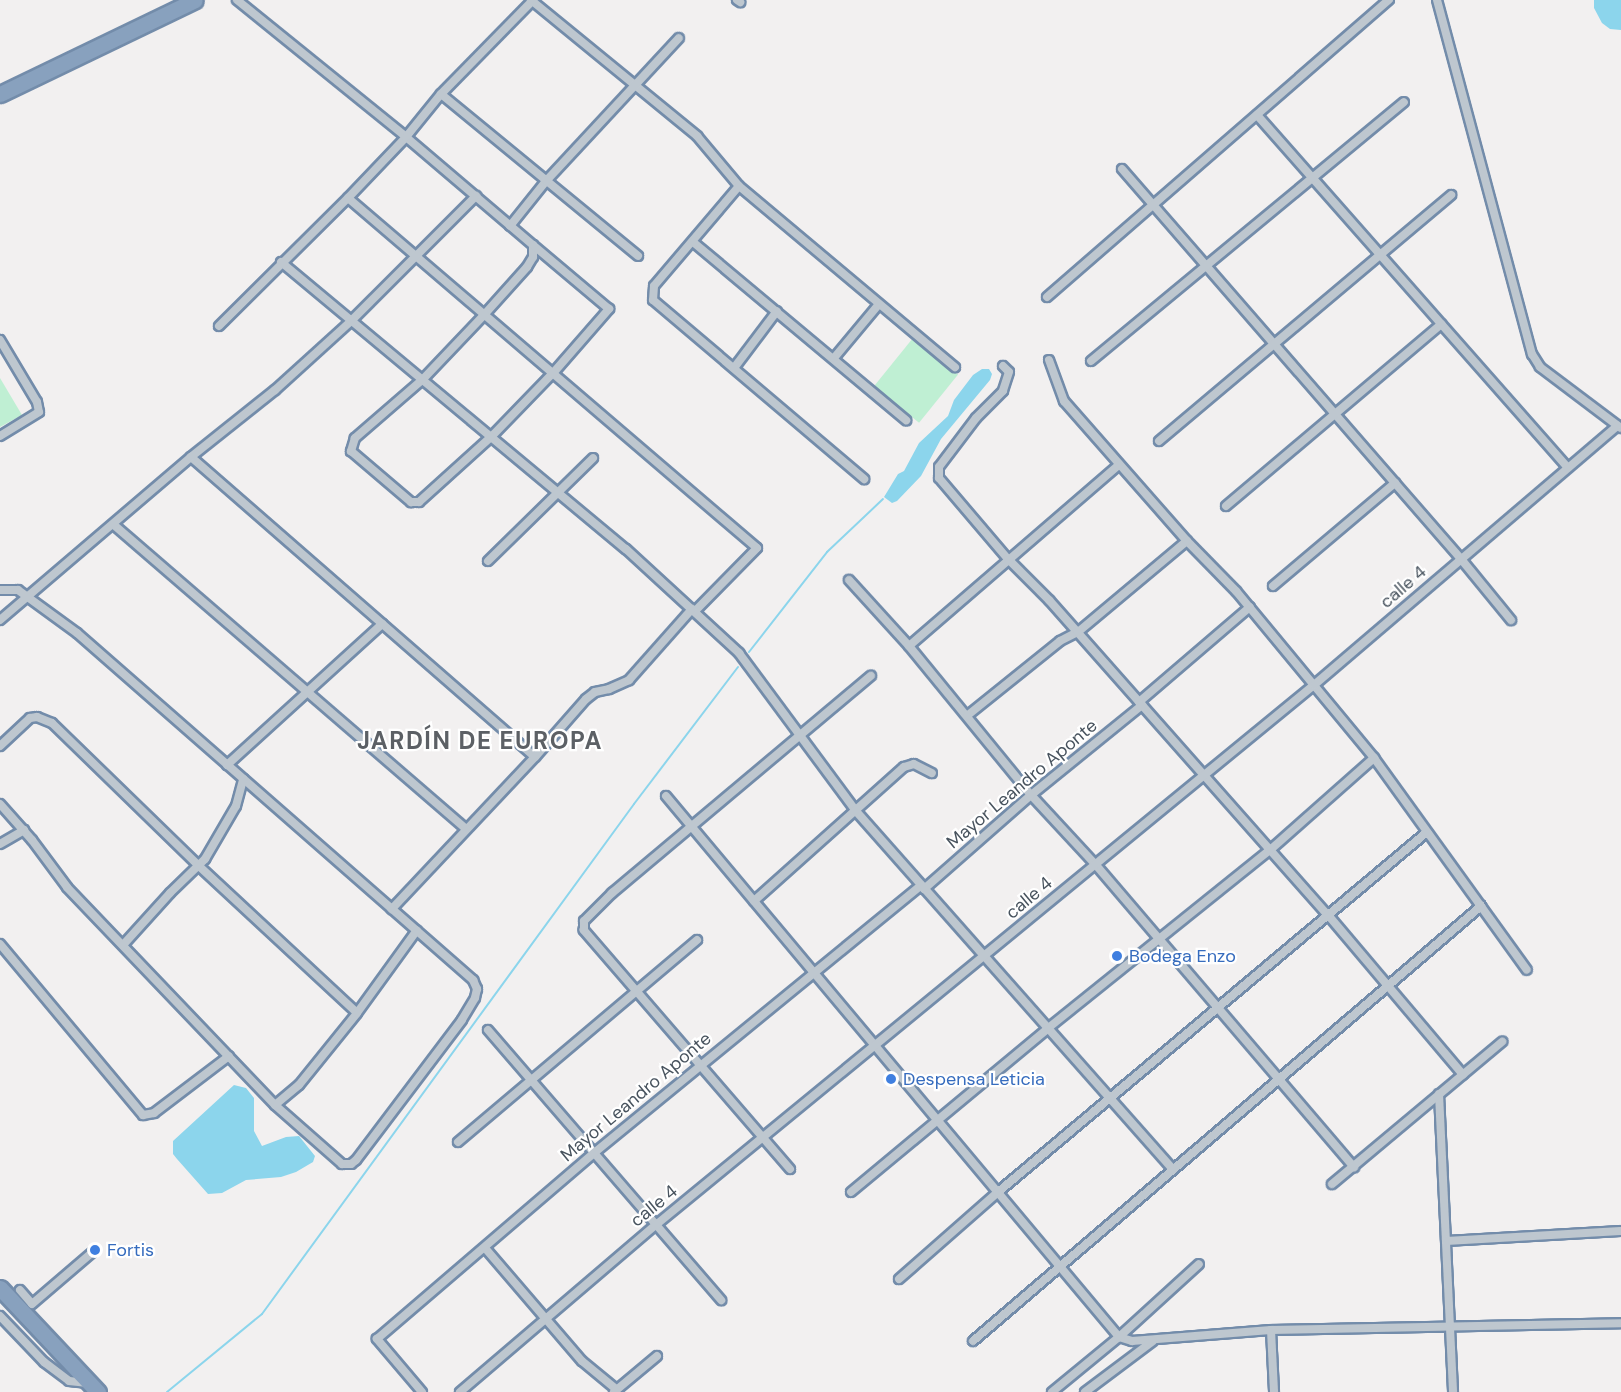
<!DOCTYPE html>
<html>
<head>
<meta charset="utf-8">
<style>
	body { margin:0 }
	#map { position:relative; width:1621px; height:1392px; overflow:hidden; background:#f2f0f0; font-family:"DM Sans",sans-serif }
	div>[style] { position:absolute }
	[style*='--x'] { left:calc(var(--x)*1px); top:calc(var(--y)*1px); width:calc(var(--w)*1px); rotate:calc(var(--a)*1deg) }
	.green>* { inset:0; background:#bfefd3; transform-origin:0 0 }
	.water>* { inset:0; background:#8cd5ec }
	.stream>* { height:2px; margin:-1px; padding:0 1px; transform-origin:1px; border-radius:1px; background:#8cd5ec }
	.roads { filter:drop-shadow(2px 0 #738caa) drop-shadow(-2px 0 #738caa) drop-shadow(0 2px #738caa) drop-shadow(0 -2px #738caa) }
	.street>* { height:8px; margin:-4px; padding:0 4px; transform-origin:4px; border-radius:4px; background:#bec7cf }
	.highway>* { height:15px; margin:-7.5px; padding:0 7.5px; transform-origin:7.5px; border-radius:7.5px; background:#88a1be }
	.dots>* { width:16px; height:16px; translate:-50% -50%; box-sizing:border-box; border:3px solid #fff; border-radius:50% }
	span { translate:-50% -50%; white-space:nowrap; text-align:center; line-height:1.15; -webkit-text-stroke:4.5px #fff; paint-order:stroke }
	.street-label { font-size:18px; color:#48535e }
	.shop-label { font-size:18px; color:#366cbe }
	.left { translate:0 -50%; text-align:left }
	.district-label { font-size:24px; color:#5c6065; font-weight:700; letter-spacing:1.5px }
</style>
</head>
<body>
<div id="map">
	<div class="green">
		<div style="left:913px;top:338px;width:58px;height:62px;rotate:39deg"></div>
		<div style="clip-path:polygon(0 378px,22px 415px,0 427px)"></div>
	</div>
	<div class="water">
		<div style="clip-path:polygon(1594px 0,1621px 0,1621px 30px,1610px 29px,1602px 23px,1594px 8px)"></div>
		<div style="clip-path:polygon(982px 369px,989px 369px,992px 374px,990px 380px,941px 439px,921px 476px,897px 501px,892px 503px,884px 497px,898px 474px,904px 471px,919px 443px,948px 416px,954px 400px,973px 375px)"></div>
		<div style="clip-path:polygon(234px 1085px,246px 1088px,254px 1098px,254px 1131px,262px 1146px,286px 1137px,299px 1136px,315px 1156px,313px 1162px,296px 1172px,281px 1177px,246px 1180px,222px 1193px,208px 1194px,177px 1159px,173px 1154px,173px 1141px)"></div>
	</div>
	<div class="stream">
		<div style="--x:749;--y:652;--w:127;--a:-52"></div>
		<div style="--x:827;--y:552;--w:77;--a:-43.4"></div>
		<div style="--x:167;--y:1392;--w:123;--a:-39.4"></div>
		<div style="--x:262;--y:1314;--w:631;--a:-53.89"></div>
		<div style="--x:634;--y:804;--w:172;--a:-52.8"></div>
	</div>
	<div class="roads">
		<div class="street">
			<div style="--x:237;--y:0;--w:218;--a:39"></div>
			<div style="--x:406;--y:137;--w:167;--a:40.4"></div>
			<div style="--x:533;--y:245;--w:12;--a:90"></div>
			<div style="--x:533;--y:257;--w:12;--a:121"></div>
			<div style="--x:527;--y:267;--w:64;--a:131.9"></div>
			<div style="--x:484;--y:315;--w:90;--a:133.6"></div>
			<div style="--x:422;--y:380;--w:89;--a:139.1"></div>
			<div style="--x:355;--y:438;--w:14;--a:107"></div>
			<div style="--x:351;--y:451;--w:79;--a:40.4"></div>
			<div style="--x:411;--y:502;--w:8;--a:0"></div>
			<div style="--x:419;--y:502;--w:98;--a:-42.1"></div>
			<div style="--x:492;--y:436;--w:89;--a:-45.9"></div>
			<div style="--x:554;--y:372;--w:84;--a:-48.9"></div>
			<div style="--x:609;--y:309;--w:99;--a:-139.9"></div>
			<div style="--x:531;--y:0;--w:215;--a:39.3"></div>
			<div style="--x:697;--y:136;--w:65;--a:50"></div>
			<div style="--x:739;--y:186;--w:282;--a:40"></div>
			<div style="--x:737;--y:0;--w:4;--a:34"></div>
			<div style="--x:1437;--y:0;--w:367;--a:75"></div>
			<div style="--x:1532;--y:354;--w:15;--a:58"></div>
			<div style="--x:1540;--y:367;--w:101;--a:37"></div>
			<div style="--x:441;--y:94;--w:255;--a:39.4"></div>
			<div style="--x:1257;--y:115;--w:469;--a:48.6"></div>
			<div style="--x:1122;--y:169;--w:517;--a:49"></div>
			<div style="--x:1461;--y:559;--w:79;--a:50.7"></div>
			<div style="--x:739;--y:186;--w:131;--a:130.4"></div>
			<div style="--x:654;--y:286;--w:14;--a:94"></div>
			<div style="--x:653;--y:300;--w:277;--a:40.3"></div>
			<div style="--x:348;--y:198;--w:538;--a:40.56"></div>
			<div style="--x:757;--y:548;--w:88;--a:134.5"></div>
			<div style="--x:510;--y:226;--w:58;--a:-51.3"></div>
			<div style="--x:546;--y:181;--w:195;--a:-47.1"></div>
			<div style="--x:693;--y:242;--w:278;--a:39.9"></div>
			<div style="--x:281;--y:262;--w:449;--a:39.8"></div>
			<div style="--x:626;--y:549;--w:154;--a:42.6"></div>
			<div style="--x:739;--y:653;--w:195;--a:53.5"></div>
			<div style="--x:855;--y:810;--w:480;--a:48.5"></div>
			<div style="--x:1047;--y:297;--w:453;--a:-41"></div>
			<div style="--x:219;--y:326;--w:182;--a:-44.8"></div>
			<div style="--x:348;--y:198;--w:84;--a:-46.4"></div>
			<div style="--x:406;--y:137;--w:55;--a:-50.9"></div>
			<div style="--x:441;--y:94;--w:132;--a:-45.6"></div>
			<div style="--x:0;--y:340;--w:72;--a:59.2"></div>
			<div style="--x:37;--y:402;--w:10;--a:79"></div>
			<div style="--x:39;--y:412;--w:46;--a:148.4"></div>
			<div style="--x:834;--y:358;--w:70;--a:-50.2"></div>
			<div style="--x:1049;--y:360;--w:44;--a:69.9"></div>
			<div style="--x:1064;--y:401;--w:186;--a:48.7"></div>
			<div style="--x:1187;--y:541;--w:70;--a:45.6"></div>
			<div style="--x:1236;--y:591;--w:217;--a:50.4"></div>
			<div style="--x:1374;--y:758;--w:261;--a:54.2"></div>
			<div style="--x:1091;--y:361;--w:406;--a:-39.6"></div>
			<div style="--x:1003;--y:366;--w:8;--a:45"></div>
			<div style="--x:1009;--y:372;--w:20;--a:108"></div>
			<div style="--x:1003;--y:391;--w:38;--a:135"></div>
			<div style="--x:976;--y:418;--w:61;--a:127.1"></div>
			<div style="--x:939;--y:467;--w:11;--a:90"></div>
			<div style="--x:939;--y:478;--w:106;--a:49.6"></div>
			<div style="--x:1008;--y:559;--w:58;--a:45"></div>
			<div style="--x:1049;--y:600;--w:421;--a:48.5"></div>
			<div style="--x:1328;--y:915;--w:209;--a:49.8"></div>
			<div style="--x:734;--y:368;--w:71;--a:-53"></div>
			<div style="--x:1159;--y:441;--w:382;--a:-40.1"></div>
			<div style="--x:191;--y:457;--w:456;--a:41.1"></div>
			<div style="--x:535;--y:757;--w:209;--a:133.3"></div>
			<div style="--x:1226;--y:506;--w:282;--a:-40.2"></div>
			<div style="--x:114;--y:525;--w:465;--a:40.8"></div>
			<div style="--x:488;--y:561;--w:147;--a:-44.4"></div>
			<div style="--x:849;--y:580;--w:89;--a:47.7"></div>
			<div style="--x:909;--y:646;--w:193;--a:50.7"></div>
			<div style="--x:1031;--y:795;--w:94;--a:47.2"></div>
			<div style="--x:1095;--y:864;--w:399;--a:49.5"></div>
			<div style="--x:1273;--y:586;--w:160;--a:-40.2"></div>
			<div style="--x:0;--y:590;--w:18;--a:0"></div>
			<div style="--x:18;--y:590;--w:73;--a:36.1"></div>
			<div style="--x:77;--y:633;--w:527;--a:41.23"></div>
			<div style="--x:473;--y:980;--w:10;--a:66"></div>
			<div style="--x:477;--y:989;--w:9;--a:103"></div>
			<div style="--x:475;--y:998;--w:26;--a:121"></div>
			<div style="--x:462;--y:1020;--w:176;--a:127.1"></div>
			<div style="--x:356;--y:1160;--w:6;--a:141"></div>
			<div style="--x:351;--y:1164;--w:9;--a:180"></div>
			<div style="--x:342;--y:1164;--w:89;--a:-138.6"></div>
			<div style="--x:275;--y:1105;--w:301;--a:-133.7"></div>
			<div style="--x:67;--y:887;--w:59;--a:-126.7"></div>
			<div style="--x:32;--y:840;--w:48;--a:-131.6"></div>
			<div style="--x:0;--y:620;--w:251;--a:-40.5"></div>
			<div style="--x:191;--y:457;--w:107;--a:-38.6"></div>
			<div style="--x:275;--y:390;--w:103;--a:-42.2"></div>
			<div style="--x:351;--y:321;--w:177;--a:-45"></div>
			<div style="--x:909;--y:646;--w:277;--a:-40.8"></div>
			<div style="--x:1139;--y:702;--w:146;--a:-40.6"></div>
			<div style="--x:968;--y:715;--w:118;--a:-38.8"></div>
			<div style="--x:1060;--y:641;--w:20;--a:-27"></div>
			<div style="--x:1078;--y:632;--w:142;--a:-39.9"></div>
			<div style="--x:0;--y:746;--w:41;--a:-43"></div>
			<div style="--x:30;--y:718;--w:7;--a:-8"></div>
			<div style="--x:37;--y:717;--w:16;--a:22"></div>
			<div style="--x:52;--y:723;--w:206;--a:44.2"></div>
			<div style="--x:200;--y:867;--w:214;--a:42.9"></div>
			<div style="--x:535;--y:757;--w:77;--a:-48.7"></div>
			<div style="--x:586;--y:699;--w:11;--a:-38"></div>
			<div style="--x:595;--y:692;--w:14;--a:-12"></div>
			<div style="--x:609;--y:689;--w:22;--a:-24"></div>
			<div style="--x:629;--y:680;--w:95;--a:-48.4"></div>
			<div style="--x:227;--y:765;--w:210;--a:-42.3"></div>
			<div style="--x:666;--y:796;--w:706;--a:50.06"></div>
			<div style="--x:1119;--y:1337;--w:14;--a:17"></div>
			<div style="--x:1132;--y:1341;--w:139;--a:-4.5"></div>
			<div style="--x:1271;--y:1330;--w:350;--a:-1.1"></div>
			<div style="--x:0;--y:844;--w:28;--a:-30"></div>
			<div style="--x:924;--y:889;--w:142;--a:-41.3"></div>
			<div style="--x:1031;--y:795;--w:143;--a:-39"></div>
			<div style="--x:754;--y:901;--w:201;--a:-41.8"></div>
			<div style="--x:904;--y:767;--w:10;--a:-17"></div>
			<div style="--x:914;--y:764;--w:20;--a:27"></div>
			<div style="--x:0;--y:944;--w:223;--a:50.1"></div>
			<div style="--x:143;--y:1115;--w:11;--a:-10"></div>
			<div style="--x:154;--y:1113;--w:94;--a:-37.2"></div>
			<div style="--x:123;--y:945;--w:70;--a:-47.9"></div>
			<div style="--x:170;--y:893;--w:49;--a:-44.2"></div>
			<div style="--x:205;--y:859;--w:61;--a:-59.7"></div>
			<div style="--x:236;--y:806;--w:28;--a:-75"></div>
			<div style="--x:488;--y:1030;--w:357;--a:49.2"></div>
			<div style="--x:1439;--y:1094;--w:298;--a:87.3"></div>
			<div style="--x:275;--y:1105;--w:31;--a:-40"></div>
			<div style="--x:299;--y:1085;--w:92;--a:-51.1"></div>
			<div style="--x:357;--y:1013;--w:102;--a:-54.1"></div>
			<div style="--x:458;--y:1142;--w:313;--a:-40.2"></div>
			<div style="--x:790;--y:1169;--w:316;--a:-130.8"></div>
			<div style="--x:584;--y:930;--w:9;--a:-90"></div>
			<div style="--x:584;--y:921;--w:40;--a:-45"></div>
			<div style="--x:612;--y:893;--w:338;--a:-40"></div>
			<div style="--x:1332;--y:1184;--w:222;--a:-39.9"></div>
			<div style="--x:851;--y:1192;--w:255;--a:-39.7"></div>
			<div style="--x:1047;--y:1029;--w:286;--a:-38.8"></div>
			<div style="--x:1270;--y:850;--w:139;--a:-41.5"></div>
			<div style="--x:1446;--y:1241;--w:175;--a:-3.3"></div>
			<div style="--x:485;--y:1248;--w:149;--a:49.4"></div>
			<div style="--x:582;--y:1361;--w:45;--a:39.6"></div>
			<div style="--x:899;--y:1279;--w:132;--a:-41.3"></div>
			<div style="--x:998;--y:1192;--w:560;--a:-40"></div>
			<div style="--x:20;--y:1290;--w:18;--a:49"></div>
			<div style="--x:32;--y:1304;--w:83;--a:-40.6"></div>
			<div style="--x:0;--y:1316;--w:64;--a:46.3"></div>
			<div style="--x:44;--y:1362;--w:31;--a:37"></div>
			<div style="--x:69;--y:1381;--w:19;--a:6"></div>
			<div style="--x:1271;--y:1330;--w:62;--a:87.2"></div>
			<div style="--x:973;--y:1341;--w:669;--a:-40.57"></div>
			<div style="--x:422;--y:1392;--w:70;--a:-130.3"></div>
			<div style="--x:377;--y:1339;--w:286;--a:-40.6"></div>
			<div style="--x:594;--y:1153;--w:423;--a:-39.3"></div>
			<div style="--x:460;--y:1392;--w:259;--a:-40.5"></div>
			<div style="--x:657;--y:1224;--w:850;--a:-39.37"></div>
			<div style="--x:1314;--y:685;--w:399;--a:-40.5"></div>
			<div style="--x:614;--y:1392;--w:56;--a:-39.9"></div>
			<div style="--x:1052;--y:1392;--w:87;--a:-39.4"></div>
			<div style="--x:1119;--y:1337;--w:108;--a:-42.4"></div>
			<div style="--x:1085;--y:1392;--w:85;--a:-36.9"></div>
		</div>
		<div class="highway">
			<div style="--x:0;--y:94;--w:216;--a:-25.7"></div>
			<div style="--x:0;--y:1288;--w:143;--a:46.7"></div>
		</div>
	</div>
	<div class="dots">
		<div style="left:1117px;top:956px;background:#3f7fe0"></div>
		<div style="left:891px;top:1079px;background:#3f7fe0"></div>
		<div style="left:95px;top:1250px;background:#3f7fe0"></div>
	</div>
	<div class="street-label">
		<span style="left:1403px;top:587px;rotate:-41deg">calle 4</span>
		<span style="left:1022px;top:784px;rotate:-40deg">Mayor Leandro Aponte</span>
		<span style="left:1029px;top:898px;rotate:-40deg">calle 4</span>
		<span style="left:636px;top:1097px;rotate:-40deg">Mayor Leandro Aponte</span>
		<span style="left:654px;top:1206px;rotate:-39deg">calle 4</span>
	</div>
	<div class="shop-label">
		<span class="left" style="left:1129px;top:956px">Bodega Enzo</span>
		<span class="left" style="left:903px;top:1079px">Despensa Leticia</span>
		<span class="left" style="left:107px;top:1250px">Fortis</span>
	</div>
	<div class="district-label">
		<span style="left:480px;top:741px">JARDÍN DE EUROPA</span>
	</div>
</div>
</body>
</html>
